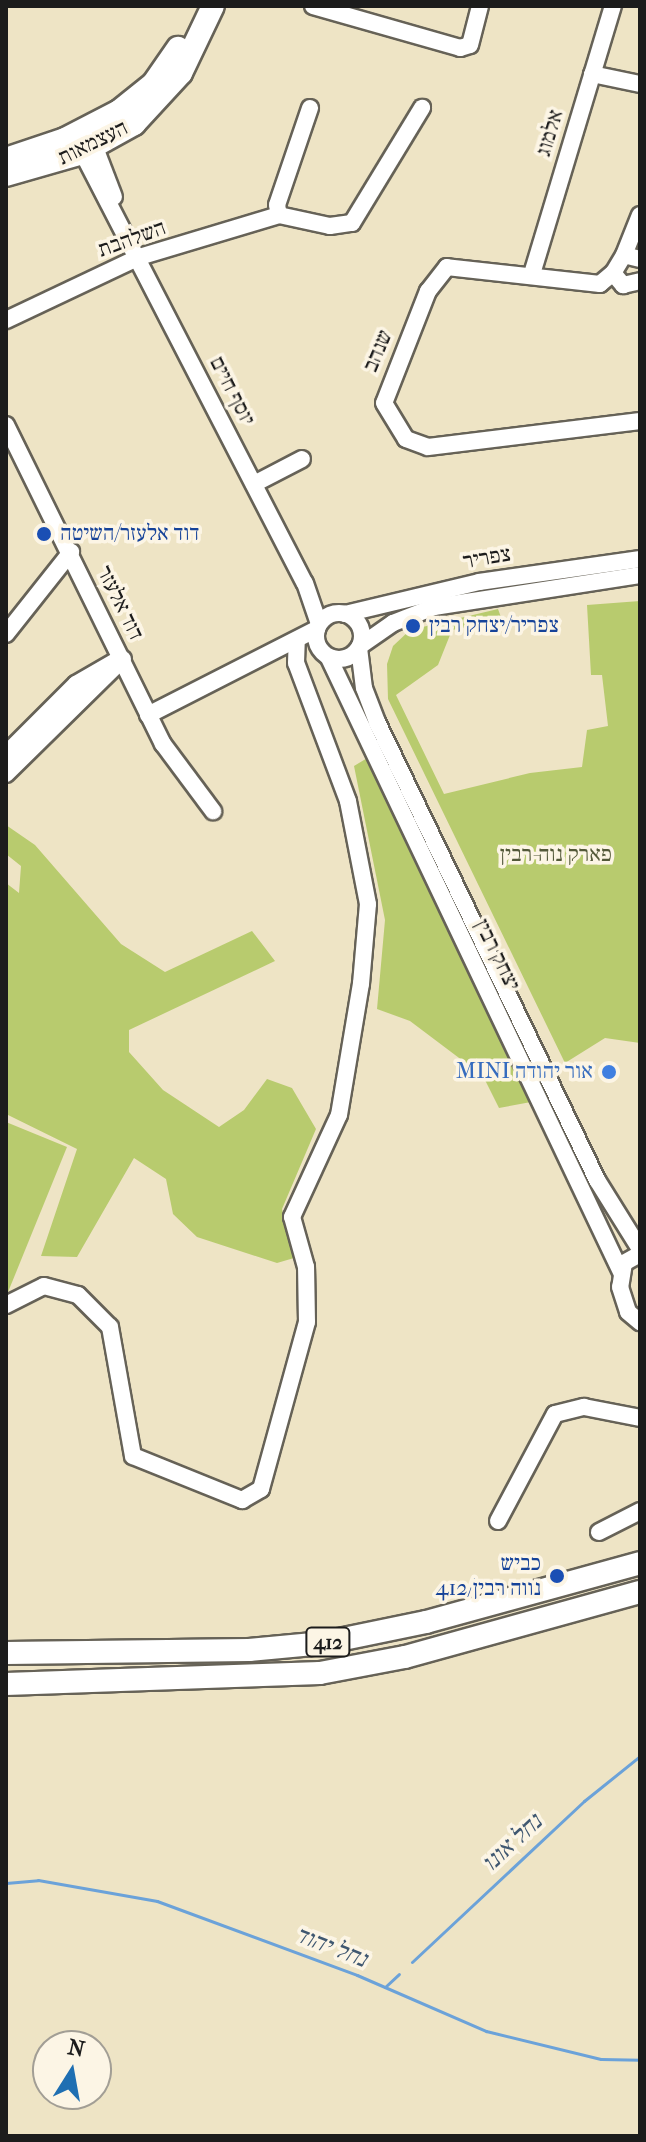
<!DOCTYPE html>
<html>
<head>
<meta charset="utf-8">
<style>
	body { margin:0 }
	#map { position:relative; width:646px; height:2142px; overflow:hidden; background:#eee4c5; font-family:"IM FELL French Canon","Frank Ruhl Libre",serif }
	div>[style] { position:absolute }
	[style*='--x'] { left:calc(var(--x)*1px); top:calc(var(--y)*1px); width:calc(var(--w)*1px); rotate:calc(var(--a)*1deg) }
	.green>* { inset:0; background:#b8cb6e }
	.stream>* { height:3px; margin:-1.5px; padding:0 1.5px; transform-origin:1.5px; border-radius:1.5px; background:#6ba2d9 }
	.roads { filter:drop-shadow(2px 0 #666257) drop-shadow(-2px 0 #666257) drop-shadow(0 2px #666257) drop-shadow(0 -2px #666257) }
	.minor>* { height:16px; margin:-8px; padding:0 8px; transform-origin:8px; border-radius:8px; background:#fff }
	.minor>.ring { margin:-8px; padding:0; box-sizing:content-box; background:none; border:16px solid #fff; border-radius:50% }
	.major>* { height:22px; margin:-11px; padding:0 11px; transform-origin:11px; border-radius:11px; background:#fff }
	.dots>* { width:22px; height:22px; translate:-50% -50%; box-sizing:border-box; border:4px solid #fcf5e5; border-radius:50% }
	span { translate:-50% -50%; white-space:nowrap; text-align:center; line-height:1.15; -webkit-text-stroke:7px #fcf5e5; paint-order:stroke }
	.shield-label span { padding:2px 6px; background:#fcf5e5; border:2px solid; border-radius:6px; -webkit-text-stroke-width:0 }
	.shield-label { font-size:20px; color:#1c1c1c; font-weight:700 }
	.street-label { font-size:22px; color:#1c1c1c }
	.transit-label { font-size:22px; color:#164399 }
	.left { translate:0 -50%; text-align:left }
	.right { translate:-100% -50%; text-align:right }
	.park-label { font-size:22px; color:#535939 }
	.shop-label { font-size:22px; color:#366cbe }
	.water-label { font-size:24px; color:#405871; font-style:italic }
	.frame { position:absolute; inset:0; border:8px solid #1c1c1c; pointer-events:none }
	.north { position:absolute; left:32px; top:2030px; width:80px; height:80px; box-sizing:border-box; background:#fcf5e5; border:2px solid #a29e95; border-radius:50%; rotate:11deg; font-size:22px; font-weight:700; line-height:32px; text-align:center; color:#1c1c1c }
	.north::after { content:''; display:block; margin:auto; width:28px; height:36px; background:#1f6fb2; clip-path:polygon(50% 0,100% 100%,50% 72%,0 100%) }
</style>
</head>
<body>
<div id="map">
	<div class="green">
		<div style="clip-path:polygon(640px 601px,640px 1043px,605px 1038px,565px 1063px,388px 699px,387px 664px,393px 646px,410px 630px,498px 609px,502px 620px,452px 630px,438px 665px,396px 695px,444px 794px,530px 773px,582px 767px,587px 730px,608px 726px,602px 675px,591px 675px,587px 605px)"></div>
		<div style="clip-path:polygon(374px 754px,531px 1102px,499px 1108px,483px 1076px,410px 1021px,377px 1009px,385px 920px,354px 766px)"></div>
		<div style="clip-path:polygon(6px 825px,35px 845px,121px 944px,165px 972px,252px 931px,275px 961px,129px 1030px,129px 1052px,163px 1090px,219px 1127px,244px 1110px,267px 1079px,292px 1088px,316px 1129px,282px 1209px,294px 1258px,277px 1263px,197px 1237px,173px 1214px,166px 1179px,134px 1158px,77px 1257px,41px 1256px,77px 1149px,6px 1114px,6px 883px,19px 893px,21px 866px,6px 854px)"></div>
		<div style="clip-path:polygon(6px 1122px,67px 1147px,6px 1297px)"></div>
	</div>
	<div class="stream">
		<div style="--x:6;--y:1883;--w:32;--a:-5"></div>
		<div style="--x:38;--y:1880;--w:121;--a:10"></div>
		<div style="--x:157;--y:1901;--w:213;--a:20.3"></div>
		<div style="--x:357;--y:1975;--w:141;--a:23.5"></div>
		<div style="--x:486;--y:2031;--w:118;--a:13.7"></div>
		<div style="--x:601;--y:2059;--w:39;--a:1"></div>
		<div style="--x:412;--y:1962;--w:236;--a:-43.1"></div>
		<div style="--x:584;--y:1801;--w:72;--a:-38.8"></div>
		<div style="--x:385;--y:1987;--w:19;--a:-43"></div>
	</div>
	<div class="roads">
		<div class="minor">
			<div style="--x:313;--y:6;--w:153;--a:15.9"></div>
			<div style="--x:460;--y:48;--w:10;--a:-17"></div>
			<div style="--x:470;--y:45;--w:40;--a:-75.6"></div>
			<div style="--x:592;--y:74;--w:49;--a:11.8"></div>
			<div style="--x:310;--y:108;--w:102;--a:108.8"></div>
			<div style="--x:277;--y:205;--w:10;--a:79"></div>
			<div style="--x:279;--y:215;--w:52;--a:12.2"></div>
			<div style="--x:330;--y:226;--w:22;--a:-8"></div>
			<div style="--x:352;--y:223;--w:135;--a:-58.7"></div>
			<div style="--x:91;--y:137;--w:64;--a:69"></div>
			<div style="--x:78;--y:144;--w:494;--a:62.7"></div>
			<div style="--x:305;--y:583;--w:43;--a:71.1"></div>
			<div style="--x:624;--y:255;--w:43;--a:-68.2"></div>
			<div style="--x:640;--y:259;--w:16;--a:-166"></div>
			<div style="--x:624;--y:255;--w:21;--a:121"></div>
			<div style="--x:613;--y:273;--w:16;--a:50"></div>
			<div style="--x:623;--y:285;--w:17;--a:-13"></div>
			<div style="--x:613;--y:273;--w:17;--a:140"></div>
			<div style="--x:600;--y:284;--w:154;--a:-173.7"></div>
			<div style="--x:447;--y:267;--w:31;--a:128"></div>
			<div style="--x:428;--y:291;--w:120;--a:111.4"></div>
			<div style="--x:384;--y:403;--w:42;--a:58.6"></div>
			<div style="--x:406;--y:439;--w:23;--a:20"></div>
			<div style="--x:428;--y:447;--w:214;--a:-7"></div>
			<div style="--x:532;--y:274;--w:280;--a:-73.2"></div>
			<div style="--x:6;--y:320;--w:147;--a:-25.3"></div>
			<div style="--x:139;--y:257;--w:146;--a:-16.7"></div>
			<div style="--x:6;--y:425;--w:356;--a:63.8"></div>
			<div style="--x:163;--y:744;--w:84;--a:53.3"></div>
			<div style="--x:254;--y:484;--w:54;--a:-27.5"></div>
			<div class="ring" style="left:316px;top:613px;width:30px;height:30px"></div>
			<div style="--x:345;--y:614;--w:138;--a:-13.4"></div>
			<div style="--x:479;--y:582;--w:163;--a:-8.1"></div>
			<div style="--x:6;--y:634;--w:105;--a:-51.6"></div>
			<div style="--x:360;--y:646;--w:40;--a:-34.9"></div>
			<div style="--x:393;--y:623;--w:44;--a:-21.3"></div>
			<div style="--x:434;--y:607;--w:208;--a:-8.8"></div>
			<div style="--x:359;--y:648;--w:40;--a:82.9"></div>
			<div style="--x:364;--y:688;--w:36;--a:69"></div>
			<div style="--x:377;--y:722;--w:508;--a:64.34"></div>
			<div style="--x:597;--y:1180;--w:81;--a:58.1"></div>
			<div style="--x:329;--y:658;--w:680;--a:64.57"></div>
			<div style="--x:148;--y:715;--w:190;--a:-27"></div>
			<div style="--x:6;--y:754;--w:99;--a:-45"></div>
			<div style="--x:76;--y:684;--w:44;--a:-30.1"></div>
			<div style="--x:6;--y:774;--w:164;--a:-44.5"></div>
			<div style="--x:640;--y:1254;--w:18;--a:151"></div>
			<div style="--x:624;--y:1263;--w:24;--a:99"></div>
			<div style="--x:620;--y:1287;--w:26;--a:72"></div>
			<div style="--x:628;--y:1312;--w:16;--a:40"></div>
			<div style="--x:6;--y:1305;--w:42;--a:-26.6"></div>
			<div style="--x:44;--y:1286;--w:35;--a:15"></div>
			<div style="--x:78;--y:1295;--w:45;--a:45"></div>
			<div style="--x:110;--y:1327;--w:131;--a:79.9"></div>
			<div style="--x:133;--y:1456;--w:118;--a:22"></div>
			<div style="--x:242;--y:1500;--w:22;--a:-30"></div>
			<div style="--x:261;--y:1489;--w:173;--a:-74.6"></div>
			<div style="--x:307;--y:1322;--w:55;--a:-91"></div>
			<div style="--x:306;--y:1267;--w:52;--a:-105.6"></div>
			<div style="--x:292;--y:1217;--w:112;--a:-65.3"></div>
			<div style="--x:339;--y:1115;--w:133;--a:-80.5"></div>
			<div style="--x:361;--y:984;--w:80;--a:-85"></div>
			<div style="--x:368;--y:904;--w:105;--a:-101"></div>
			<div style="--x:348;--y:801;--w:147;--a:-110.6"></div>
			<div style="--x:296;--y:663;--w:23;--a:-88"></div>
			<div style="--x:498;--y:1521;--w:121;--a:-62"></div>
			<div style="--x:555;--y:1414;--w:30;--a:-14"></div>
			<div style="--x:584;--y:1407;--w:57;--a:11.1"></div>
			<div style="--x:599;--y:1532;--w:46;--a:-27.1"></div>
		</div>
		<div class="major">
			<div style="--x:6;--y:159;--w:62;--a:-18.7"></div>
			<div style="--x:65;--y:139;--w:61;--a:-27.4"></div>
			<div style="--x:119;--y:111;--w:43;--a:-38.5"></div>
			<div style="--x:153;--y:84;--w:44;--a:-55.2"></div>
			<div style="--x:6;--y:175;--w:79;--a:-16.1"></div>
			<div style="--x:82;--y:153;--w:60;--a:-29.1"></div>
			<div style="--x:134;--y:124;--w:69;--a:-47.3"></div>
			<div style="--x:181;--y:73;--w:74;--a:-64.5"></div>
			<div style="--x:6;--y:1653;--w:243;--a:-0.7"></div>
			<div style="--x:249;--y:1650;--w:75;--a:-5.3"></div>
			<div style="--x:324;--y:1643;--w:104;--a:-11.6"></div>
			<div style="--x:426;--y:1622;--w:222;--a:-15.4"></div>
			<div style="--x:6;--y:1684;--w:314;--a:-2"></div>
			<div style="--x:320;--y:1673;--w:86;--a:-10.7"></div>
			<div style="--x:405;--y:1657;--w:244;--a:-15.5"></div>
		</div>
	</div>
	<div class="dots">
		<div style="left:44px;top:534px;background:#1a4fb4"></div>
		<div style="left:413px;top:626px;background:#1a4fb4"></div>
		<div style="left:609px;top:1072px;background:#3f7fe0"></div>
		<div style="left:557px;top:1576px;background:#1a4fb4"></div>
	</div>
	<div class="shield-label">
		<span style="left:328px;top:1642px">412</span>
	</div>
	<div class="street-label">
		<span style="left:550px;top:133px;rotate:-73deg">אלמוג</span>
		<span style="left:93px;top:143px;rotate:-26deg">העצמאות</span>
		<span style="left:132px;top:239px;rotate:-20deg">השלהבת</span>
		<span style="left:378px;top:351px;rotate:-67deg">שנהב</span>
		<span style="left:232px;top:391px;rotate:63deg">יוסף חיים</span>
		<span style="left:487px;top:558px;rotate:-10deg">צפריר</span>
		<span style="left:120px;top:603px;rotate:64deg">דוד אלעזר</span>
		<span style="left:497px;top:955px;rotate:64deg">יצחק רבין</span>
	</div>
	<div class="transit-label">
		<span class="left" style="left:60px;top:534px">דוד אלעזר/השיטה</span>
		<span class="left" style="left:429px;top:626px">צפריר/יצחק רבין</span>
		<span class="right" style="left:541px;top:1576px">כביש<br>412/נווה רבין</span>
	</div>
	<div class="park-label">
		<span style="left:556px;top:855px">פארק נוה-רבין</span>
	</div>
	<div class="shop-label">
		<span class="right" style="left:593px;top:1072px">MINI אור יהודה</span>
	</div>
	<div class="water-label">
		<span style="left:512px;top:1843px;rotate:-43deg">נחל אונו</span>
		<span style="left:331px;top:1947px;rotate:21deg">נחל יהוד</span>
	</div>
	<div class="frame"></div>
	<div class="north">N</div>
</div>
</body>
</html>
